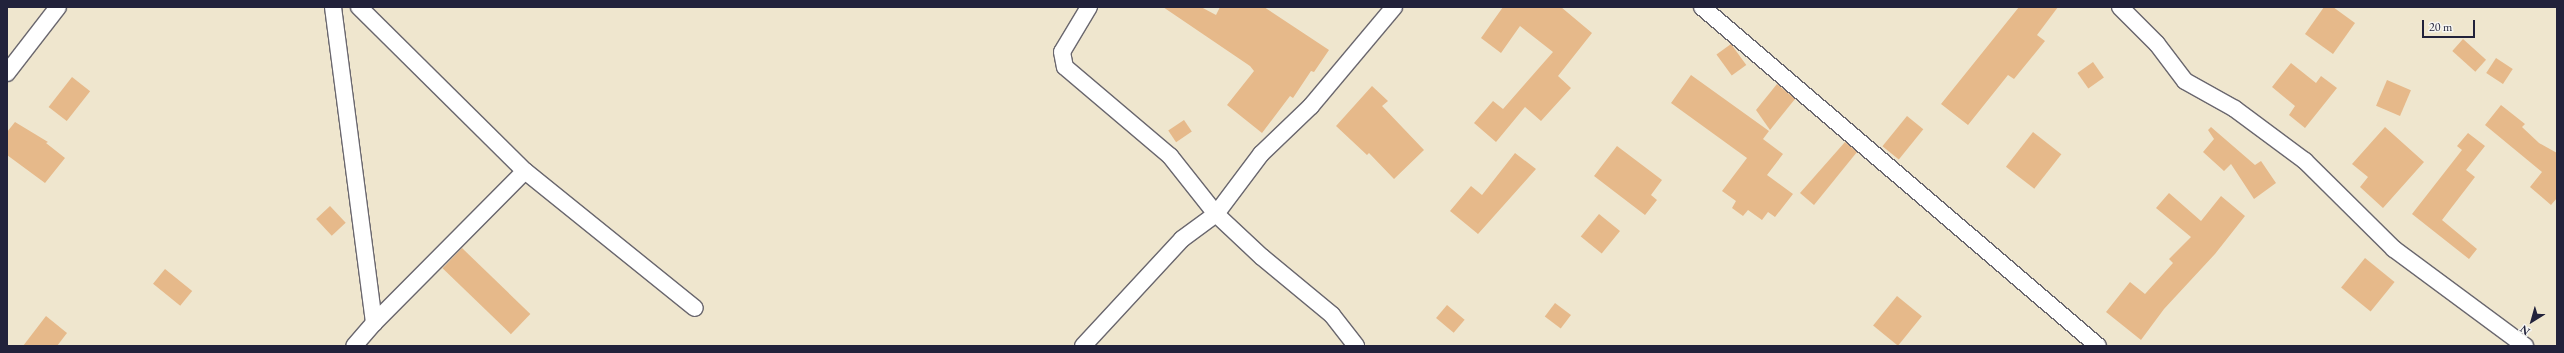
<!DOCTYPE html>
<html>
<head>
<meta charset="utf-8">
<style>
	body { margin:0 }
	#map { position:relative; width:2564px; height:353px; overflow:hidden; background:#efe6ce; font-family:"EB Garamond",serif }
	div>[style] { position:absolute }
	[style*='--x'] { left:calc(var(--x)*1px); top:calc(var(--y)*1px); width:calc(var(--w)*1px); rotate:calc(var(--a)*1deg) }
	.building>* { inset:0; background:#e6b98a; transform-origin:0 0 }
	.roads { filter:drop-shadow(1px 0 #6a676e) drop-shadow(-1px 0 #6a676e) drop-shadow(0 1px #6a676e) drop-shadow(0 -1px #6a676e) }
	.street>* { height:16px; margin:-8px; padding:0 8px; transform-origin:8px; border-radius:8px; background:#fff }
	span { translate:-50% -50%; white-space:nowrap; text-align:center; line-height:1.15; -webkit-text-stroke:3.5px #f6f6f2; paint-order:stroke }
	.frame { position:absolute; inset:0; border:8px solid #22223b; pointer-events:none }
	.north { position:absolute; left:2512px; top:301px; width:40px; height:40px; -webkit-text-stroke:3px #f6f6f2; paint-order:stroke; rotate:217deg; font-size:11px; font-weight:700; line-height:16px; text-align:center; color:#22223b }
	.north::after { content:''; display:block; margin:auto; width:14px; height:18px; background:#22223b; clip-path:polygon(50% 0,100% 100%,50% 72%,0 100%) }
	.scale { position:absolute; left:2422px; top:20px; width:53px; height:18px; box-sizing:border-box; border:2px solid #22223b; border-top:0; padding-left:5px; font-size:12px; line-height:14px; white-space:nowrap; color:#22223b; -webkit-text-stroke:3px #f6f6f2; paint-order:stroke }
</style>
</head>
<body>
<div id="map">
	<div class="building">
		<div style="clip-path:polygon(1163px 7px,1201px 7px,1216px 15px,1220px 7px,1264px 7px,1329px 50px,1314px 72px,1311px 71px,1293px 98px,1290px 96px,1262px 133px,1227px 105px,1254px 71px,1250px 66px)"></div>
		<div style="clip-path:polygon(1503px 7px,1561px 7px,1592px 33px,1558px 76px,1571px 88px,1541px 121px,1525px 107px,1496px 142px,1474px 123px,1493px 101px,1503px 109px,1553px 52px,1520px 26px,1501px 53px,1481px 38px)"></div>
		<div style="clip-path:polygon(2019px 7px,2058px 7px,2037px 35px,2045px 41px,2014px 79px,2008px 75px,1968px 125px,1941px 104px)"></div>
		<div style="clip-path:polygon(2324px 7px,2333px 7px,2355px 23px,2333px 54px,2305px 34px)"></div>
		<div style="left:2463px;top:39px;width:31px;height:16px;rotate:42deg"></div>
		<div style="left:1731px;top:44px;width:26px;height:18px;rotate:54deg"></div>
		<div style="left:2496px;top:58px;width:20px;height:18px;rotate:33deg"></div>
		<div style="left:2093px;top:62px;width:19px;height:19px;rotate:55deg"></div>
		<div style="clip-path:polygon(2291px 63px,2316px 83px,2321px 76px,2337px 88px,2305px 128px,2289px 115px,2295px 106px,2272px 87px)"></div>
		<div style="clip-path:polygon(1691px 75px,1769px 131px,1763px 139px,1783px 154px,1767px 175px,1793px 194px,1775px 217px,1768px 212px,1762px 220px,1748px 210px,1743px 216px,1732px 208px,1736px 201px,1722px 191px,1747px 158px,1671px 103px)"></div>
		<div style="left:72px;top:77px;width:23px;height:38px;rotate:38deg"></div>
		<div style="left:2387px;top:80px;width:26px;height:28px;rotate:23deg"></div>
		<div style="clip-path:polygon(1777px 84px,1795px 99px,1770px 130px,1756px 110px)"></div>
		<div style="clip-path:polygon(1372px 86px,1388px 101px,1382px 106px,1424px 150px,1394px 179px,1369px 153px,1367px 155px,1336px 126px)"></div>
		<div style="clip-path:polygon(2501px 105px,2525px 124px,2522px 127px,2539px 143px,2557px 153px,2557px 198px,2551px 205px,2530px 187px,2542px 172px,2485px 125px)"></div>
		<div style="left:1907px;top:116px;width:21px;height:39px;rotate:39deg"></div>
		<div style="left:1184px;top:120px;width:14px;height:19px;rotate:56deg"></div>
		<div style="clip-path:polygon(15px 122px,48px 142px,46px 143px,65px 158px,45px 183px,7px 155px,7px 132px)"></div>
		<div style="clip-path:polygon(2211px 127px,2255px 165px,2261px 161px,2276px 183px,2254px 199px,2231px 164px,2224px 171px,2203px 152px,2214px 139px,2208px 130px)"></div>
		<div style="clip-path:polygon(2385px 127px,2424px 162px,2383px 208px,2360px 187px,2368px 177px,2352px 164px)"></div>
		<div style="left:2033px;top:132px;width:36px;height:44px;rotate:38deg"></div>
		<div style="clip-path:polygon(2468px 133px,2485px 146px,2466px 170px,2475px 177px,2442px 220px,2477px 249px,2469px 259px,2412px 214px,2462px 150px,2457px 146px)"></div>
		<div style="clip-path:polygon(1845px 142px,1857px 152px,1814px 205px,1800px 193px)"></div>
		<div style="clip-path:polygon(1617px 146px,1662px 180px,1651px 195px,1657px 200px,1645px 215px,1594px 176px)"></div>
		<div style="clip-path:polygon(1515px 153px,1536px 169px,1478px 234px,1450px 211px,1471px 186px,1482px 195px)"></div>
		<div style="clip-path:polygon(2169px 193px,2201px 221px,2221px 196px,2245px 216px,2215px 254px,2164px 309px,2141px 340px,2106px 312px,2130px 282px,2145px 294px,2173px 263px,2169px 259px,2191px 237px,2156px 208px)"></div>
		<div style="left:330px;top:206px;width:23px;height:19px;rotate:47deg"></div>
		<div style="left:1599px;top:214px;width:27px;height:29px;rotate:39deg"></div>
		<div style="left:462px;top:248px;width:95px;height:28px;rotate:44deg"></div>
		<div style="left:2365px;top:258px;width:38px;height:38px;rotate:39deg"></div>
		<div style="left:165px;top:269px;width:35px;height:19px;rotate:39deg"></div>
		<div style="left:1897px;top:296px;width:32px;height:38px;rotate:39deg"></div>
		<div style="left:1555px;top:303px;width:20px;height:17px;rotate:37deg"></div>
		<div style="left:1447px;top:305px;width:23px;height:17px;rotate:40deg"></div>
		<div style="clip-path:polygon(46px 316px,67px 333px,57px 346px,23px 346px)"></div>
	</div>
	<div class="roads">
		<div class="street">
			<div style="--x:333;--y:7;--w:319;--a:82.6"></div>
			<div style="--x:374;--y:323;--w:30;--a:131"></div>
			<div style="--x:359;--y:7;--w:233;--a:44.7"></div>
			<div style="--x:525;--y:171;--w:218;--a:38.9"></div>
			<div style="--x:1089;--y:7;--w:52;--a:121"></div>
			<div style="--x:1062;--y:52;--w:15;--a:79"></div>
			<div style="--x:1065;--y:67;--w:138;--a:40.3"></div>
			<div style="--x:1170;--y:156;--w:74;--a:51.6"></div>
			<div style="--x:1216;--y:214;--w:63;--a:43.1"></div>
			<div style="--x:1262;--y:257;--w:91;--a:39.6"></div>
			<div style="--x:1332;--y:315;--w:39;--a:52"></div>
			<div style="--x:1702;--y:7;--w:521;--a:40.57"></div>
			<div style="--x:2120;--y:7;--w:52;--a:45"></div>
			<div style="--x:2157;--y:44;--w:46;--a:52.9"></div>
			<div style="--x:2185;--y:81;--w:57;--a:29.2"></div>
			<div style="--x:2235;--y:109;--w:87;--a:36.6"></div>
			<div style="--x:2305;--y:161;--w:125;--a:44.7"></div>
			<div style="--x:2394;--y:249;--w:163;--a:36.5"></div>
			<div style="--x:7;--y:73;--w:83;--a:-52.3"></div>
			<div style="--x:374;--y:323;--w:214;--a:-45.2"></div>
			<div style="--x:1083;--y:346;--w:146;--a:-47.2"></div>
			<div style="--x:1182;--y:239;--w:42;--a:-36.3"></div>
			<div style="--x:1216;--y:214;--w:75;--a:-53.1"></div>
			<div style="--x:1261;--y:154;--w:69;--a:-43.8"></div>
			<div style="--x:1311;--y:106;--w:129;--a:-50"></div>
		</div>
	</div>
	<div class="frame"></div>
	<div class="north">N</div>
	<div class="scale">20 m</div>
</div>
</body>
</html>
